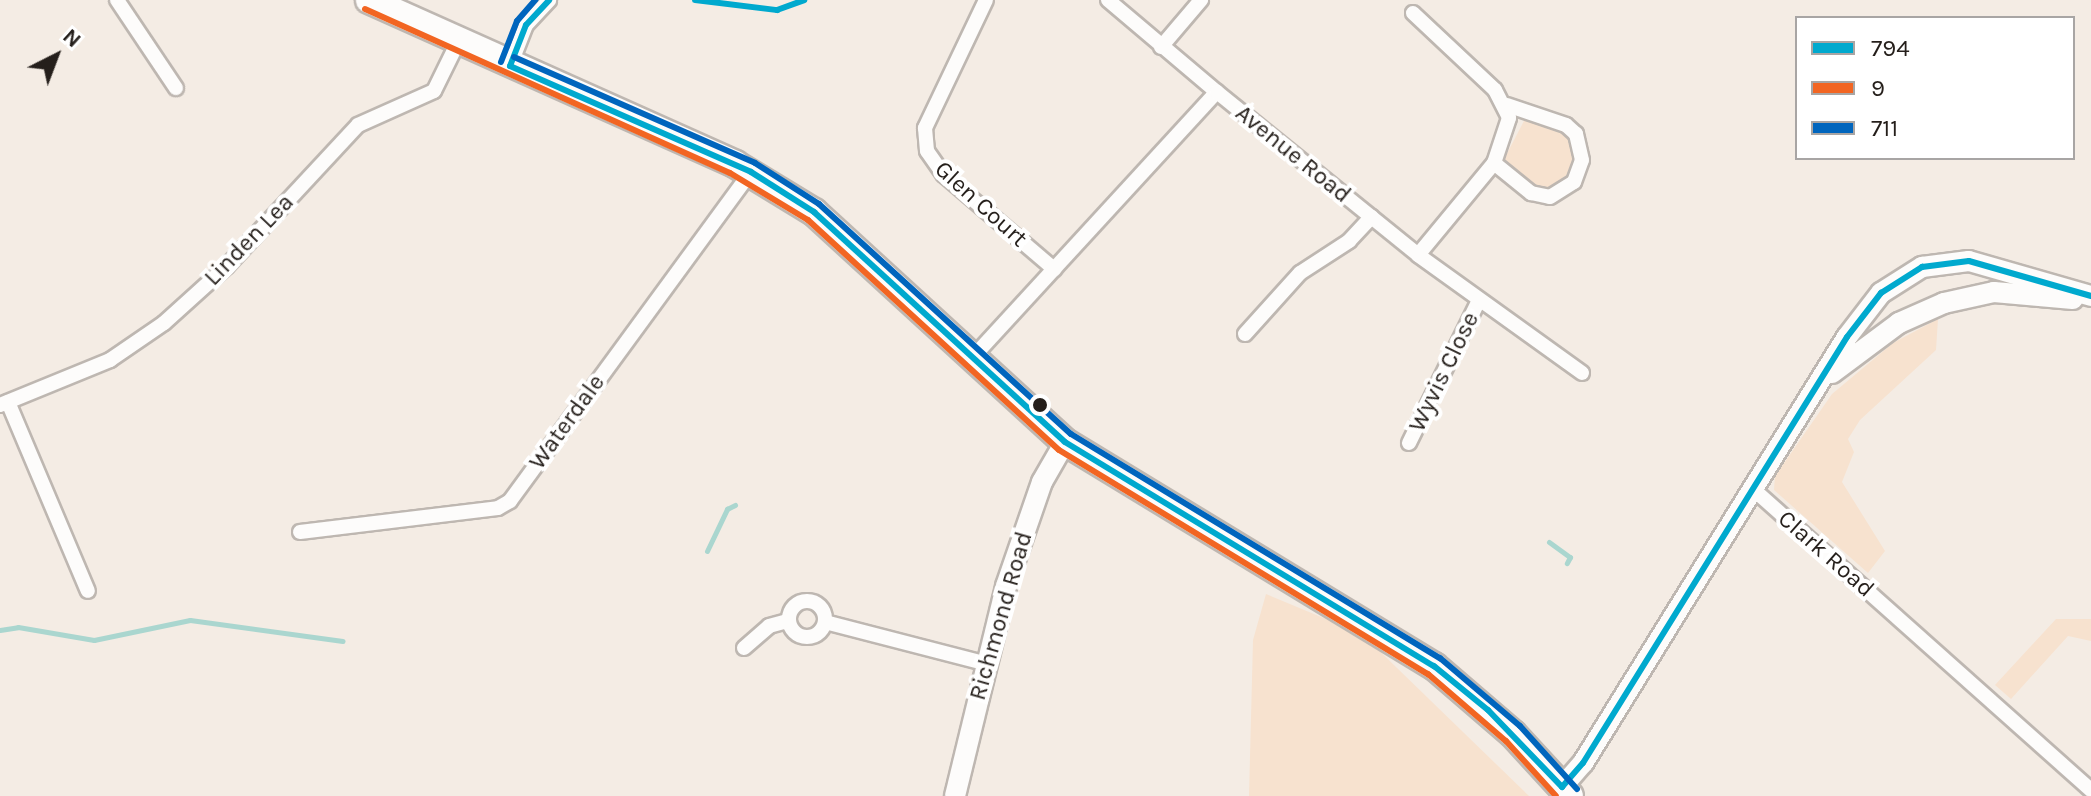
<!DOCTYPE html>
<html>
<head>
<meta charset="utf-8">
<style>
	body { margin:0 }
	#map { position:relative; width:2091px; height:796px; overflow:hidden; background:#f4ece4; font-family:Karla,sans-serif }
	div>[style] { position:absolute }
	[style*='--x'] { left:calc(var(--x)*1px); top:calc(var(--y)*1px); width:calc(var(--w)*1px); rotate:calc(var(--a)*1deg) }
	.green>* { inset:0; background:#f7e2cf }
	.stream>* { height:5px; margin:-2.5px; padding:0 2.5px; transform-origin:2.5px; border-radius:2.5px; background:#aad6cf }
	.roads { filter:drop-shadow(2px 0 #beb7b1) drop-shadow(-2px 0 #beb7b1) drop-shadow(0 2px #beb7b1) drop-shadow(0 -2px #beb7b1) }
	.street>* { height:14px; margin:-7px; padding:0 7px; transform-origin:7px; border-radius:7px; background:#fdfcfb }
	.street>.ring { margin:-7px; padding:0; box-sizing:content-box; background:none; border:14px solid #fdfcfb; border-radius:50% }
	.secondary>* { height:20px; margin:-10px; padding:0 10px; transform-origin:10px; border-radius:10px; background:#fdfcfb }
	.highway>* { height:26px; margin:-13px; padding:0 13px; transform-origin:13px; border-radius:13px; background:#fdfcfb }
	.bus-1>* { height:6px; margin:-3px; padding:0 3px; transform-origin:3px; border-radius:3px; background:#00a9ce }
	.bus-2>* { height:6px; margin:-3px; padding:0 3px; transform-origin:3px; border-radius:3px; background:#f26522 }
	.bus-3>* { height:6px; margin:-3px; padding:0 3px; transform-origin:3px; border-radius:3px; background:#0065bd }
	.dots>* { width:22px; height:22px; translate:-50% -50%; box-sizing:border-box; border:4px solid #fff; border-radius:50% }
	span { translate:-50% -50%; white-space:nowrap; text-align:center; line-height:1.15; -webkit-text-stroke:8px #fff; paint-order:stroke }
	.street-label { font-size:24px; color:#251f1b }
	.legend { position:absolute; left:1795px; top:16px; width:280px; height:144px; box-sizing:border-box; background:#fff; border:2px solid #a8a5a4; margin:0; padding:10px 14px; list-style:none; font-size:24px; color:#251f1b }
	.legend li { display:flex; align-items:center; gap:16px; height:40px }
	.legend b { width:40px; border:2px solid #a8a5a4 }
	.north { position:absolute; left:16px; top:16px; width:80px; height:80px; -webkit-text-stroke:6px #fff; paint-order:stroke; rotate:42deg; font-size:22px; font-weight:700; line-height:32px; text-align:center; color:#251f1b }
	.north::after { content:''; display:block; margin:auto; width:28px; height:36px; background:#251f1b; clip-path:polygon(50% 0,100% 100%,50% 72%,0 100%) }
</style>
</head>
<body>
<div id="map">
	<div class="green">
		<div style="clip-path:polygon(1525px 119px,1562px 129px,1574px 139px,1578px 159px,1572px 178px,1560px 190px,1532px 190px,1501px 165px)"></div>
		<div style="clip-path:polygon(1938px 319px,1936px 350px,1860px 420px,1848px 439px,1854px 452px,1842px 482px,1885px 551px,1868px 573px,1774px 490px,1775px 476px,1832px 394px,1893px 343px)"></div>
		<div style="clip-path:polygon(1266px 594px,1362px 634px,1529px 796px,1249px 796px,1253px 640px)"></div>
		<div style="clip-path:polygon(2056px 619px,2091px 619px,2091px 641px,2068px 636px,2011px 699px,1995px 685px)"></div>
	</div>
	<div class="stream">
		<div style="--x:1549;--y:542;--w:26;--a:36"></div>
		<div style="--x:1570;--y:557;--w:7;--a:117"></div>
		<div style="--x:707;--y:551;--w:47;--a:-64.5"></div>
		<div style="--x:727;--y:509;--w:9;--a:-27"></div>
		<div style="--x:0;--y:630;--w:18;--a:-9"></div>
		<div style="--x:18;--y:627;--w:77;--a:9.7"></div>
		<div style="--x:94;--y:640;--w:98;--a:-11.8"></div>
		<div style="--x:190;--y:620;--w:154;--a:7.8"></div>
	</div>
	<div class="roads">
		<div class="street">
			<div style="--x:117;--y:0;--w:106;--a:56.2"></div>
			<div style="--x:986;--y:0;--w:142;--a:115.5"></div>
			<div style="--x:925;--y:128;--w:23;--a:85"></div>
			<div style="--x:927;--y:151;--w:29;--a:55"></div>
			<div style="--x:944;--y:175;--w:145;--a:40.5"></div>
			<div style="--x:1108;--y:0;--w:143;--a:40.2"></div>
			<div style="--x:1413;--y:13;--w:112;--a:43.2"></div>
			<div style="--x:1495;--y:90;--w:31;--a:63"></div>
			<div style="--x:1509;--y:118;--w:47;--a:108.4"></div>
			<div style="--x:1494;--y:163;--w:119;--a:129.6"></div>
			<div style="--x:1161;--y:47;--w:62;--a:-49.6"></div>
			<div style="--x:510;--y:66;--w:44;--a:-68.7"></div>
			<div style="--x:526;--y:25;--w:34;--a:-47"></div>
			<div style="--x:1494;--y:163;--w:48;--a:39"></div>
			<div style="--x:1531;--y:193;--w:19;--a:12"></div>
			<div style="--x:1550;--y:197;--w:28;--a:-32"></div>
			<div style="--x:1574;--y:182;--w:23;--a:-70"></div>
			<div style="--x:1582;--y:160;--w:27;--a:-103"></div>
			<div style="--x:1576;--y:134;--w:13;--a:-138"></div>
			<div style="--x:1566;--y:125;--w:62;--a:-161.3"></div>
			<div style="--x:1245;--y:334;--w:82;--a:-48"></div>
			<div style="--x:1300;--y:273;--w:59;--a:-33.1"></div>
			<div style="--x:1349;--y:241;--w:33;--a:-47"></div>
			<div style="--x:973;--y:357;--w:360;--a:-47.4"></div>
			<div style="--x:1217;--y:92;--w:259;--a:39"></div>
			<div style="--x:1418;--y:255;--w:202;--a:35.7"></div>
			<div style="--x:8;--y:402;--w:205;--a:67.1"></div>
			<div style="--x:0;--y:405;--w:119;--a:-22.2"></div>
			<div style="--x:110;--y:360;--w:65;--a:-34.4"></div>
			<div style="--x:164;--y:323;--w:85;--a:-42.1"></div>
			<div style="--x:227;--y:266;--w:192;--a:-47.1"></div>
			<div style="--x:358;--y:125;--w:83;--a:-24.1"></div>
			<div style="--x:434;--y:91;--w:52;--a:-63.9"></div>
			<div style="--x:1409;--y:443;--w:159;--a:-63.9"></div>
			<div style="--x:1753;--y:489;--w:453;--a:41.7"></div>
			<div style="--x:300;--y:532;--w:199;--a:-6.9"></div>
			<div style="--x:498;--y:508;--w:14;--a:-30"></div>
			<div style="--x:510;--y:501;--w:408;--a:-53.8"></div>
			<div class="ring" style="left:789px;top:601px;width:22px;height:22px"></div>
			<div style="--x:825;--y:622;--w:164;--a:14.5"></div>
			<div style="--x:744;--y:648;--w:33;--a:-41"></div>
			<div style="--x:769;--y:626;--w:20;--a:-15"></div>
		</div>
		<div class="secondary">
			<div style="--x:1832;--y:373;--w:84;--a:-36.7"></div>
			<div style="--x:1899;--y:323;--w:49;--a:-24"></div>
			<div style="--x:1944;--y:303;--w:51;--a:-12.4"></div>
			<div style="--x:1994;--y:292;--w:79;--a:5.1"></div>
			<div style="--x:1562;--y:787;--w:32;--a:-49"></div>
			<div style="--x:1583;--y:763;--w:501;--a:-58.21"></div>
			<div style="--x:1847;--y:337;--w:56;--a:-52.3"></div>
			<div style="--x:1881;--y:293;--w:49;--a:-32.4"></div>
			<div style="--x:1922;--y:267;--w:47;--a:-7.3"></div>
			<div style="--x:1969;--y:261;--w:127;--a:16"></div>
			<div style="--x:955;--y:796;--w:216;--a:-76.3"></div>
			<div style="--x:1006;--y:586;--w:110;--a:-70.9"></div>
			<div style="--x:1042;--y:482;--w:46;--a:-60.1"></div>
		</div>
		<div class="highway">
			<div style="--x:369;--y:0;--w:401;--a:24.1"></div>
			<div style="--x:735;--y:164;--w:92;--a:31.3"></div>
			<div style="--x:814;--y:212;--w:340;--a:42.5"></div>
			<div style="--x:1065;--y:442;--w:432;--a:31.3"></div>
			<div style="--x:1434;--y:666;--w:104;--a:40.7"></div>
			<div style="--x:1513;--y:734;--w:84;--a:47.4"></div>
		</div>
	</div>
	<div class="bus-1">
		<div style="--x:695;--y:0;--w:83;--a:7"></div>
		<div style="--x:777;--y:10;--w:29;--a:-20"></div>
		<div style="--x:510;--y:66;--w:263;--a:23.7"></div>
		<div style="--x:751;--y:172;--w:75;--a:32.4"></div>
		<div style="--x:814;--y:212;--w:340;--a:42.5"></div>
		<div style="--x:1065;--y:442;--w:432;--a:31.3"></div>
		<div style="--x:1434;--y:666;--w:70;--a:39.2"></div>
		<div style="--x:1488;--y:710;--w:107;--a:46.1"></div>
		<div style="--x:510;--y:66;--w:44;--a:-68.7"></div>
		<div style="--x:526;--y:25;--w:34;--a:-47"></div>
		<div style="--x:1562;--y:787;--w:32;--a:-49"></div>
		<div style="--x:1583;--y:763;--w:501;--a:-58.21"></div>
		<div style="--x:1847;--y:337;--w:56;--a:-52.3"></div>
		<div style="--x:1881;--y:293;--w:49;--a:-32.4"></div>
		<div style="--x:1922;--y:267;--w:47;--a:-7.3"></div>
		<div style="--x:1969;--y:261;--w:127;--a:16"></div>
	</div>
	<div class="bus-2">
		<div style="--x:365;--y:9;--w:400;--a:24.2"></div>
		<div style="--x:730;--y:173;--w:91;--a:31.1"></div>
		<div style="--x:808;--y:220;--w:340;--a:42.5"></div>
		<div style="--x:1059;--y:450;--w:432;--a:31.3"></div>
		<div style="--x:1428;--y:674;--w:103;--a:40.7"></div>
		<div style="--x:1506;--y:741;--w:74;--a:47.7"></div>
	</div>
	<div class="bus-3">
		<div style="--x:514;--y:57;--w:263;--a:23.7"></div>
		<div style="--x:755;--y:163;--w:76;--a:32.6"></div>
		<div style="--x:819;--y:204;--w:341;--a:42.4"></div>
		<div style="--x:1071;--y:434;--w:432;--a:31.3"></div>
		<div style="--x:1440;--y:658;--w:105;--a:40.4"></div>
		<div style="--x:1520;--y:726;--w:85;--a:47.9"></div>
		<div style="--x:501;--y:62;--w:44;--a:-68.7"></div>
		<div style="--x:517;--y:21;--w:28;--a:-49"></div>
	</div>
	<div class="dots">
		<div style="left:1040px;top:405px;background:#251f1b"></div>
	</div>
	<div class="street-label">
		<span style="left:1293px;top:154px;rotate:39deg">Avenue Road</span>
		<span style="left:981px;top:204px;rotate:42deg">Glen Court</span>
		<span style="left:249px;top:240px;rotate:-46deg">Linden Lea</span>
		<span style="left:1444px;top:372px;rotate:-64deg">Wyvis Close</span>
		<span style="left:567px;top:422px;rotate:-54deg">Waterdale</span>
		<span style="left:1826px;top:554px;rotate:41deg">Clark Road</span>
		<span style="left:1001px;top:616px;rotate:-74deg">Richmond Road</span>
	</div>
	<ul class="legend">
	<li><b style="height:10px;background:#00a9ce"></b>794</li>
	<li><b style="height:10px;background:#f26522"></b>9</li>
	<li><b style="height:10px;background:#0065bd"></b>711</li>
	</ul>
	<div class="north">N</div>
</div>
</body>
</html>
